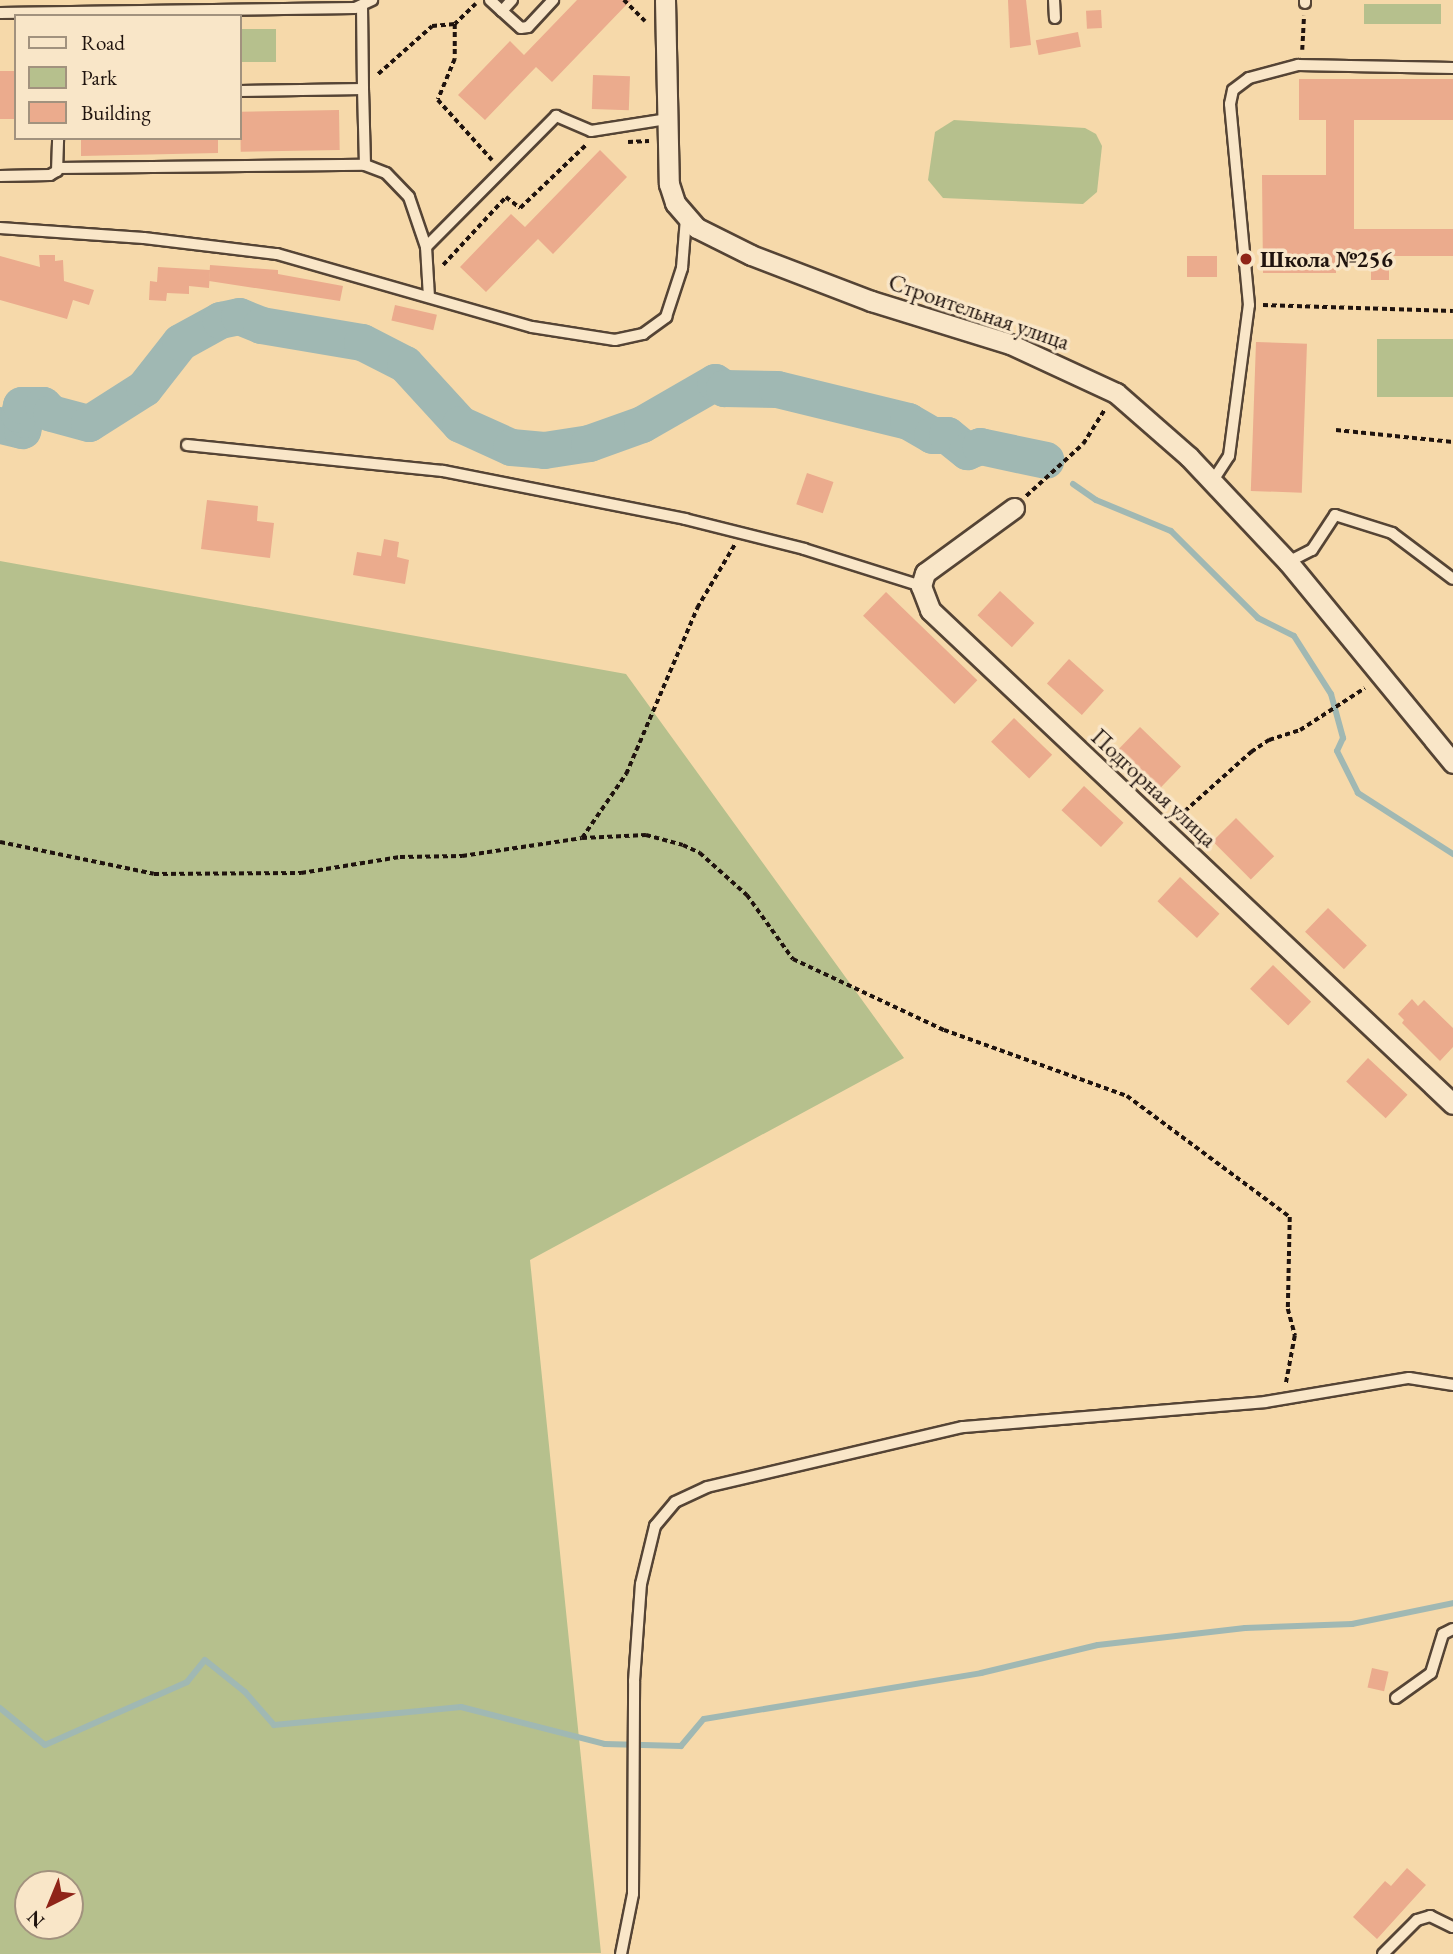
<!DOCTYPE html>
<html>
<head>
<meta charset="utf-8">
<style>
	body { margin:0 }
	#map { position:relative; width:1453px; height:1954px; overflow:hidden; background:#f6d9aa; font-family:"EB Garamond",serif }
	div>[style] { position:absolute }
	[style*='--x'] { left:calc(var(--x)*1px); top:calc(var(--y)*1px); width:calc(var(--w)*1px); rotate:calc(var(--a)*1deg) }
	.green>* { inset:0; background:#b6c08d; transform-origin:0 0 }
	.stream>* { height:6px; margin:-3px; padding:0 3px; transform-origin:3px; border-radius:3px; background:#a0b8b3 }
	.river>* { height:37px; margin:-18.5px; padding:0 18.5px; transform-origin:18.5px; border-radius:18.5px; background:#a0b8b3 }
	.building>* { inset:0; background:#ebab8d; transform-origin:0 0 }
	.path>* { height:3.5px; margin-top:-1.75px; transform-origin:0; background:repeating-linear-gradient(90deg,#1f130e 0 5px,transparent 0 8.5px) }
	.roads { filter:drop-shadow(2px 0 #554435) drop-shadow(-2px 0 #554435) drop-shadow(0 2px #554435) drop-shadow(0 -2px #554435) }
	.service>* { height:10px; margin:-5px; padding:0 5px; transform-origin:5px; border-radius:5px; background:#f9e6c8 }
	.minor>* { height:19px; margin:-9.5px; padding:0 9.5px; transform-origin:9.5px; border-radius:9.5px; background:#f9e6c8 }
	.dots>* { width:19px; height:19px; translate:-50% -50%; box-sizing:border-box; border:4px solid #f9e6c8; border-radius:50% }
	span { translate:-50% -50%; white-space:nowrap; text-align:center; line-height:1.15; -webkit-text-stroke:7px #f9e6c8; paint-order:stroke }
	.poi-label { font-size:23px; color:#1f130e; font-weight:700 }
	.left { translate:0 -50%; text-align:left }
	.street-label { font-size:23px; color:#1f130e }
	.legend { position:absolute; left:14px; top:14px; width:228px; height:126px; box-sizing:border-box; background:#f9e6c8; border:2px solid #a2927e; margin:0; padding:9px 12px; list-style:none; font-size:21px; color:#1f130e }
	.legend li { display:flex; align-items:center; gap:14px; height:35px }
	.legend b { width:35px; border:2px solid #a2927e }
	.north { position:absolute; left:14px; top:1870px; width:70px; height:70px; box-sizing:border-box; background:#f9e6c8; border:2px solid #a2927e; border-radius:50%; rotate:223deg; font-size:19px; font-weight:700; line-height:28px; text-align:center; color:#1f130e }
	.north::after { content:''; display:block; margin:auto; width:24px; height:32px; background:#8f2418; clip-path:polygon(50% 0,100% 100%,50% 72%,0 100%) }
</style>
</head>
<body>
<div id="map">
	<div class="green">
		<div style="left:1364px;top:4px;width:77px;height:20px"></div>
		<div style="left:276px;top:29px;width:33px;height:36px;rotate:90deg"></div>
		<div style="clip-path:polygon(954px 120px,1085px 128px,1096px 134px,1102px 146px,1097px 192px,1083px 204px,943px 198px,928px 180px,935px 132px)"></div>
		<div style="left:1453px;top:339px;width:58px;height:76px;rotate:90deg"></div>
		<div style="clip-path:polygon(evenodd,0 561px,626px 674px,904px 1058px,530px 1260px,601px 1953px,0 1954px,0 561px,28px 1884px,70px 1884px,70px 1926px,28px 1926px,28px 1884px)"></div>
	</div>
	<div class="stream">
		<div style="--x:1073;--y:484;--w:28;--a:35"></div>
		<div style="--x:1096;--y:500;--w:81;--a:22.5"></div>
		<div style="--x:1171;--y:531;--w:123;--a:45"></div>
		<div style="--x:1258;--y:618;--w:40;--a:26.6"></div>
		<div style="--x:1294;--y:636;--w:69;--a:57.5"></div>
		<div style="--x:1331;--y:694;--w:46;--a:74.7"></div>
		<div style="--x:1343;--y:738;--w:14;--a:115"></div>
		<div style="--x:1337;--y:751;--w:47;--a:63.4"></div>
		<div style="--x:1358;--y:793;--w:113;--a:32.7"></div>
		<div style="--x:0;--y:1708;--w:58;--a:39.4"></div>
		<div style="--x:45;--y:1745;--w:155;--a:-23.9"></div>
		<div style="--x:187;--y:1682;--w:28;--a:-51"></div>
		<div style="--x:205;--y:1660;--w:51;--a:38.7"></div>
		<div style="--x:245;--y:1692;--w:44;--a:48.7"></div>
		<div style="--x:274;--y:1725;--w:188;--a:-5.5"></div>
		<div style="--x:461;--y:1707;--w:149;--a:14.4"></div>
		<div style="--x:605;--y:1744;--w:76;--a:1.5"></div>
		<div style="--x:681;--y:1746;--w:35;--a:-50"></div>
		<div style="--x:704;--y:1719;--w:281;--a:-9.4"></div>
		<div style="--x:981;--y:1673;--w:120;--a:-13.5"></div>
		<div style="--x:1098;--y:1645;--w:148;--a:-6.6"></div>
		<div style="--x:1245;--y:1628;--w:107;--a:-2.1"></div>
		<div style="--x:1352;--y:1624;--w:103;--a:-11.7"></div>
	</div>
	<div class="river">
		<div style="--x:0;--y:425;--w:23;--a:13"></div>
		<div style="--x:22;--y:430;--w:11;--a:-75"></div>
		<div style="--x:25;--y:419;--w:8;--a:-140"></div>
		<div style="--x:19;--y:414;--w:9;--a:-77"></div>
		<div style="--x:21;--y:405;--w:22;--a:0"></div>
		<div style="--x:43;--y:405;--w:11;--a:45"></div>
		<div style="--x:51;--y:413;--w:39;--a:15"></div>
		<div style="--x:89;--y:423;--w:65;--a:-32.5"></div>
		<div style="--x:144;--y:388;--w:58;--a:-52"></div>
		<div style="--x:180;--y:342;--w:46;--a:-28.8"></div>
		<div style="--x:220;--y:320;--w:19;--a:-12"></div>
		<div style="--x:239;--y:316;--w:24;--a:22"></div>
		<div style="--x:261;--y:325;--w:102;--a:9.6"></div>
		<div style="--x:362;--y:342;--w:48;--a:27.1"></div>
		<div style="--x:405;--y:364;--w:81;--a:47.5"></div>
		<div style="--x:460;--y:424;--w:56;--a:24.3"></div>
		<div style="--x:511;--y:447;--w:33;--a:5"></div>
		<div style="--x:544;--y:450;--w:46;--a:-8.8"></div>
		<div style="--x:589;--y:443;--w:56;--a:-19.7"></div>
		<div style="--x:642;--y:424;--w:84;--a:-29.9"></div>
		<div style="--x:715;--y:382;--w:11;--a:34"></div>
		<div style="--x:724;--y:388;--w:53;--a:1.1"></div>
		<div style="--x:777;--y:389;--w:135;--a:13.7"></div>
		<div style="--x:908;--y:421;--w:28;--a:30"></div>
		<div style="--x:932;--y:435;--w:15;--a:0"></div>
		<div style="--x:947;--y:435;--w:26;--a:39"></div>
		<div style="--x:967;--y:451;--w:14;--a:-21"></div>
		<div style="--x:980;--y:446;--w:67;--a:12"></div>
	</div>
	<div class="building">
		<div style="clip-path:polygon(577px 0,631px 0,552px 82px,536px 67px,485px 120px,458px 95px,510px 41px,524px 55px)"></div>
		<div style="clip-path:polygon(1008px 0,1026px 0,1031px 45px,1010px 48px)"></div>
		<div style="left:1101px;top:10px;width:18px;height:15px;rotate:87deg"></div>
		<div style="left:1078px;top:32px;width:15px;height:43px;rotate:79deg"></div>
		<div style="left:0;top:71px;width:16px;height:48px"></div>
		<div style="left:593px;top:75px;width:37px;height:34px;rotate:2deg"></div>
		<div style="clip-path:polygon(1299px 79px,1453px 79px,1453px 120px,1354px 120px,1354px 229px,1453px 229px,1453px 256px,1389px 256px,1389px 280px,1371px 280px,1371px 256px,1336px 256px,1336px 273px,1263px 273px,1262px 175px,1326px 175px,1326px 120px,1299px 120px)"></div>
		<div style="left:339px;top:110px;width:40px;height:99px;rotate:89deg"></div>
		<div style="clip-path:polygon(81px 138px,218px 138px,218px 153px,81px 156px)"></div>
		<div style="clip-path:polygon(600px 150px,627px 177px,553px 254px,538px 239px,486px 292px,460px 267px,511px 214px,525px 227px)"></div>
		<div style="clip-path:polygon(39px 255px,55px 255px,55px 261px,63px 260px,64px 281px,94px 290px,89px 305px,73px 300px,67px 319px,0 300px,0 256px,40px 267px)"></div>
		<div style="left:1187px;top:256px;width:30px;height:21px"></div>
		<div style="clip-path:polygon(210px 265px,278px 270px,278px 274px,343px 286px,340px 301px,209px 281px)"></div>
		<div style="clip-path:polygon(158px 267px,210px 270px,209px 288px,189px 286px,189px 294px,167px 293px,166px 301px,149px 300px,150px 281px,157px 282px)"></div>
		<div style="left:395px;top:305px;width:43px;height:16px;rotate:13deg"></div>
		<div style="left:1256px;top:342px;width:51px;height:149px;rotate:2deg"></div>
		<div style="left:807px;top:473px;width:28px;height:33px;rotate:19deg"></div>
		<div style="clip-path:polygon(207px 500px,258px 506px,257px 521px,274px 523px,270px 558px,201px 549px)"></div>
		<div style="clip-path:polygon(384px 539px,399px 542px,397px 557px,409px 560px,405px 584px,353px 575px,357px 552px,381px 556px)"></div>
		<div style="left:1000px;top:591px;width:47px;height:33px;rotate:43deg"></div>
		<div style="left:886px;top:592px;width:127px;height:33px;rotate:44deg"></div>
		<div style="left:1069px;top:659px;width:47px;height:33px;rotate:42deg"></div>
		<div style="left:1014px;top:718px;width:53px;height:33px;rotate:44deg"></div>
		<div style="left:1140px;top:727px;width:57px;height:33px;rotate:44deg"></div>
		<div style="left:1084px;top:786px;width:54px;height:33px;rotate:43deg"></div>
		<div style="left:1236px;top:818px;width:54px;height:33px;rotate:45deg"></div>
		<div style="left:1180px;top:877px;width:54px;height:33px;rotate:43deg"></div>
		<div style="left:1328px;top:908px;width:54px;height:33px;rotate:44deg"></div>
		<div style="left:1273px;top:965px;width:53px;height:33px;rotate:44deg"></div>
		<div style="clip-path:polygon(1412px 999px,1418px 1006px,1424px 1000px,1453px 1028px,1453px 1047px,1440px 1061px,1402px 1023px,1404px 1020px,1398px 1014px)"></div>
		<div style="left:1368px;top:1058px;width:54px;height:32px;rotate:43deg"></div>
		<div style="left:1372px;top:1668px;width:17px;height:20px;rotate:13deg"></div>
		<div style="clip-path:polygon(1407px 1868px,1426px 1885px,1377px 1939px,1353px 1917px,1385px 1881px,1391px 1886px)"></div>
	</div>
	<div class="path">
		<div style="--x:624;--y:0;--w:30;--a:45"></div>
		<div style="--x:476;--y:4;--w:29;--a:136"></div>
		<div style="--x:455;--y:24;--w:35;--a:90"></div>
		<div style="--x:455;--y:59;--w:44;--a:112.5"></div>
		<div style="--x:438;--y:100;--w:81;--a:48"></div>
		<div style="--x:1302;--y:50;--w:34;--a:-87"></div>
		<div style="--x:378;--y:74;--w:72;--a:-41.6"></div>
		<div style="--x:432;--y:26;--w:23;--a:-5"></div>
		<div style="--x:628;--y:142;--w:21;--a:-3"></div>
		<div style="--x:443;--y:265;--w:93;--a:-47.2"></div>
		<div style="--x:506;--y:197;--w:18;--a:38"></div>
		<div style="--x:520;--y:208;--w:91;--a:-43.7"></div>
		<div style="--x:1263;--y:305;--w:190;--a:1.8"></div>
		<div style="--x:1336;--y:430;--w:118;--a:5.9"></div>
		<div style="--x:1026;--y:496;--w:77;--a:-42.4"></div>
		<div style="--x:1083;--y:444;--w:41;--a:-57.8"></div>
		<div style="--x:1178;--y:817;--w:98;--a:-41.7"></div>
		<div style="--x:1251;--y:752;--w:22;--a:-34"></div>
		<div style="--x:1269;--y:740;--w:33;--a:-18"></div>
		<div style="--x:1300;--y:730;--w:77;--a:-32.9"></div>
		<div style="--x:582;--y:838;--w:78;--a:-55.5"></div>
		<div style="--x:626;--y:774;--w:181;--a:-66.8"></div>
		<div style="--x:697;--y:608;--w:74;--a:-59.3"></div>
		<div style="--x:0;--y:842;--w:157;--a:11.7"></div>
		<div style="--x:154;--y:874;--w:147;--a:-0.4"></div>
		<div style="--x:301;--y:873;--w:100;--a:-9.2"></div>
		<div style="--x:400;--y:857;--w:62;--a:-0.9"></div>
		<div style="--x:462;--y:856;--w:121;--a:-8.5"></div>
		<div style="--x:582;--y:838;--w:64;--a:-2.7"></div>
		<div style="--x:646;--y:835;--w:38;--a:15"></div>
		<div style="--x:683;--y:845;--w:19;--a:25"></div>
		<div style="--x:700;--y:853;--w:63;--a:41.8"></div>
		<div style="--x:747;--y:895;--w:79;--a:54.3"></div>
		<div style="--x:793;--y:959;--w:167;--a:25.2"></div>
		<div style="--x:944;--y:1030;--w:195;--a:19.8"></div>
		<div style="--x:1127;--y:1096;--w:203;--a:36.6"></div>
		<div style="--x:1290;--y:1217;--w:92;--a:91.2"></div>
		<div style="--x:1288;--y:1309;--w:28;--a:75"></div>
		<div style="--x:1295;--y:1336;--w:49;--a:100.6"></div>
	</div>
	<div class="roads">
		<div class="service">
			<div style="--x:490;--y:0;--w:16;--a:43"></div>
			<div style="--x:502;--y:11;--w:15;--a:-48"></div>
			<div style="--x:1054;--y:0;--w:18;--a:87"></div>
			<div style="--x:1305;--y:3;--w:3;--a:-90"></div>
			<div style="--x:362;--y:6;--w:83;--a:89.3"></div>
			<div style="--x:502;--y:11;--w:25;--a:42"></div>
			<div style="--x:521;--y:28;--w:7;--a:-8"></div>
			<div style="--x:528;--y:27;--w:37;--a:-47"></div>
			<div style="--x:0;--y:13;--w:355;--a:-0.8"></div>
			<div style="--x:355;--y:8;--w:19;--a:-25"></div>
			<div style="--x:365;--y:165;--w:22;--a:21"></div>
			<div style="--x:386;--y:173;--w:33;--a:46"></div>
			<div style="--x:409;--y:197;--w:53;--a:71.2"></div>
			<div style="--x:58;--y:168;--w:307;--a:-0.6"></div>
			<div style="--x:365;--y:165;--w:76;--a:-91.5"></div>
			<div style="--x:363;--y:89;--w:123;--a:179.1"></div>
			<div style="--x:0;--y:176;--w:50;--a:-1.1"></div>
			<div style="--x:50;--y:175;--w:8;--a:-30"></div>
			<div style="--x:57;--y:171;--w:33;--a:-88"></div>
			<div style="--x:0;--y:228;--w:144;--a:4"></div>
			<div style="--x:144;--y:238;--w:134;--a:6.9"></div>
			<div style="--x:277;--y:254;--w:265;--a:16"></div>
			<div style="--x:532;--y:327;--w:84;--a:8.9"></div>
			<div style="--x:615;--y:340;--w:29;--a:-12"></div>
			<div style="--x:643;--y:334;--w:29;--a:-36"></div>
			<div style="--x:666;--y:317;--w:52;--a:-71.9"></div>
			<div style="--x:682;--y:268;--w:50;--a:-85.4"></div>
			<div style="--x:429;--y:297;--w:50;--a:-93.4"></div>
			<div style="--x:426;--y:247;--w:185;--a:-45.2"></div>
			<div style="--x:556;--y:116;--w:38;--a:23"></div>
			<div style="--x:591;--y:131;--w:78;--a:-8.9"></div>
			<div style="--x:187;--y:445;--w:257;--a:5.8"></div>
			<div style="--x:443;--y:471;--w:247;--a:11.2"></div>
			<div style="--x:685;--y:519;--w:123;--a:14.1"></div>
			<div style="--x:804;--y:549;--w:123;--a:17.5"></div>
			<div style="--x:1212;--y:482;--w:31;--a:-57"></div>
			<div style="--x:1229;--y:456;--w:152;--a:-82.5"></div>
			<div style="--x:1249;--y:305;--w:202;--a:-95.4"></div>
			<div style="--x:1230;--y:104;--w:14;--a:-78"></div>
			<div style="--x:1233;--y:90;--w:20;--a:-37"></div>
			<div style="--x:1249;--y:78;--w:51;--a:-14.9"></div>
			<div style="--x:1298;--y:65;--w:155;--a:1.1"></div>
			<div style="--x:1288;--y:562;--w:27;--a:-27"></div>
			<div style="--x:1312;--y:550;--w:42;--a:-56.7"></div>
			<div style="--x:1335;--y:515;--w:60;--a:17.5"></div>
			<div style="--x:1392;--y:533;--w:76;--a:37"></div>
			<div style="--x:1396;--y:1698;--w:43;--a:-35.5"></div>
			<div style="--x:1431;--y:1673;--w:41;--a:-72.9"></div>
			<div style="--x:1443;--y:1634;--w:11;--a:-27"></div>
			<div style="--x:621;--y:1954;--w:61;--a:-78.7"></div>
			<div style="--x:633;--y:1894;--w:213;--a:-89.7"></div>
			<div style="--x:634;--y:1681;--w:97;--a:-85.9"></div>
			<div style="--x:641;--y:1584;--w:60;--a:-76.4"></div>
			<div style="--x:655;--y:1526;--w:31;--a:-50"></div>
			<div style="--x:675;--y:1502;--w:35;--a:-25"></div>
			<div style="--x:707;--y:1487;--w:263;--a:-13.2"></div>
			<div style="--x:963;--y:1427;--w:303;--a:-4.7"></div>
			<div style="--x:1265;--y:1402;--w:146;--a:-9.5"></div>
			<div style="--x:1409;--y:1378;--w:45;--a:9"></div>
			<div style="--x:1383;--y:1954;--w:48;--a:-45"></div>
			<div style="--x:1417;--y:1920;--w:14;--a:-17"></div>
			<div style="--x:1430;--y:1916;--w:25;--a:26"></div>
		</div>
		<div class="minor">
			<div style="--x:665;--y:0;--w:184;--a:88.8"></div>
			<div style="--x:669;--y:184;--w:20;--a:72"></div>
			<div style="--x:675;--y:203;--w:33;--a:49"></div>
			<div style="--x:697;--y:228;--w:60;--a:26.6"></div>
			<div style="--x:751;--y:255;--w:129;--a:21"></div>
			<div style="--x:871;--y:301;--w:145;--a:17.2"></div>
			<div style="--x:1010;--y:344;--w:117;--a:24.8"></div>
			<div style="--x:1116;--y:393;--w:97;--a:41.2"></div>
			<div style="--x:1189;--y:457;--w:144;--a:46.7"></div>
			<div style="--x:1288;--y:562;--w:260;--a:50.6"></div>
			<div style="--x:1014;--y:508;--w:110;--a:143.9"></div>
			<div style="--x:925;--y:573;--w:14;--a:107"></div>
			<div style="--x:921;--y:586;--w:26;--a:69"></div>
			<div style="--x:930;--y:610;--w:719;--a:43.37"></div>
		</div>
	</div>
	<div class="dots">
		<div style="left:1246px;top:259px;background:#8f2418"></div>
	</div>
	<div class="poi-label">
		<span class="left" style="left:1260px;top:259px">Школа №256</span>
	</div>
	<div class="street-label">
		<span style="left:979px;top:312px;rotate:19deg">Строительная улица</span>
		<span style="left:1154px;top:788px;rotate:43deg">Подгорная улица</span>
	</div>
	<ul class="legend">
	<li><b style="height:9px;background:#f9e6c8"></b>Road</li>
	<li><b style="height:19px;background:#b6c08d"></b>Park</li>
	<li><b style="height:19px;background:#ebab8d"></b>Building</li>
	</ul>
	<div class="north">N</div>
</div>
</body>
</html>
